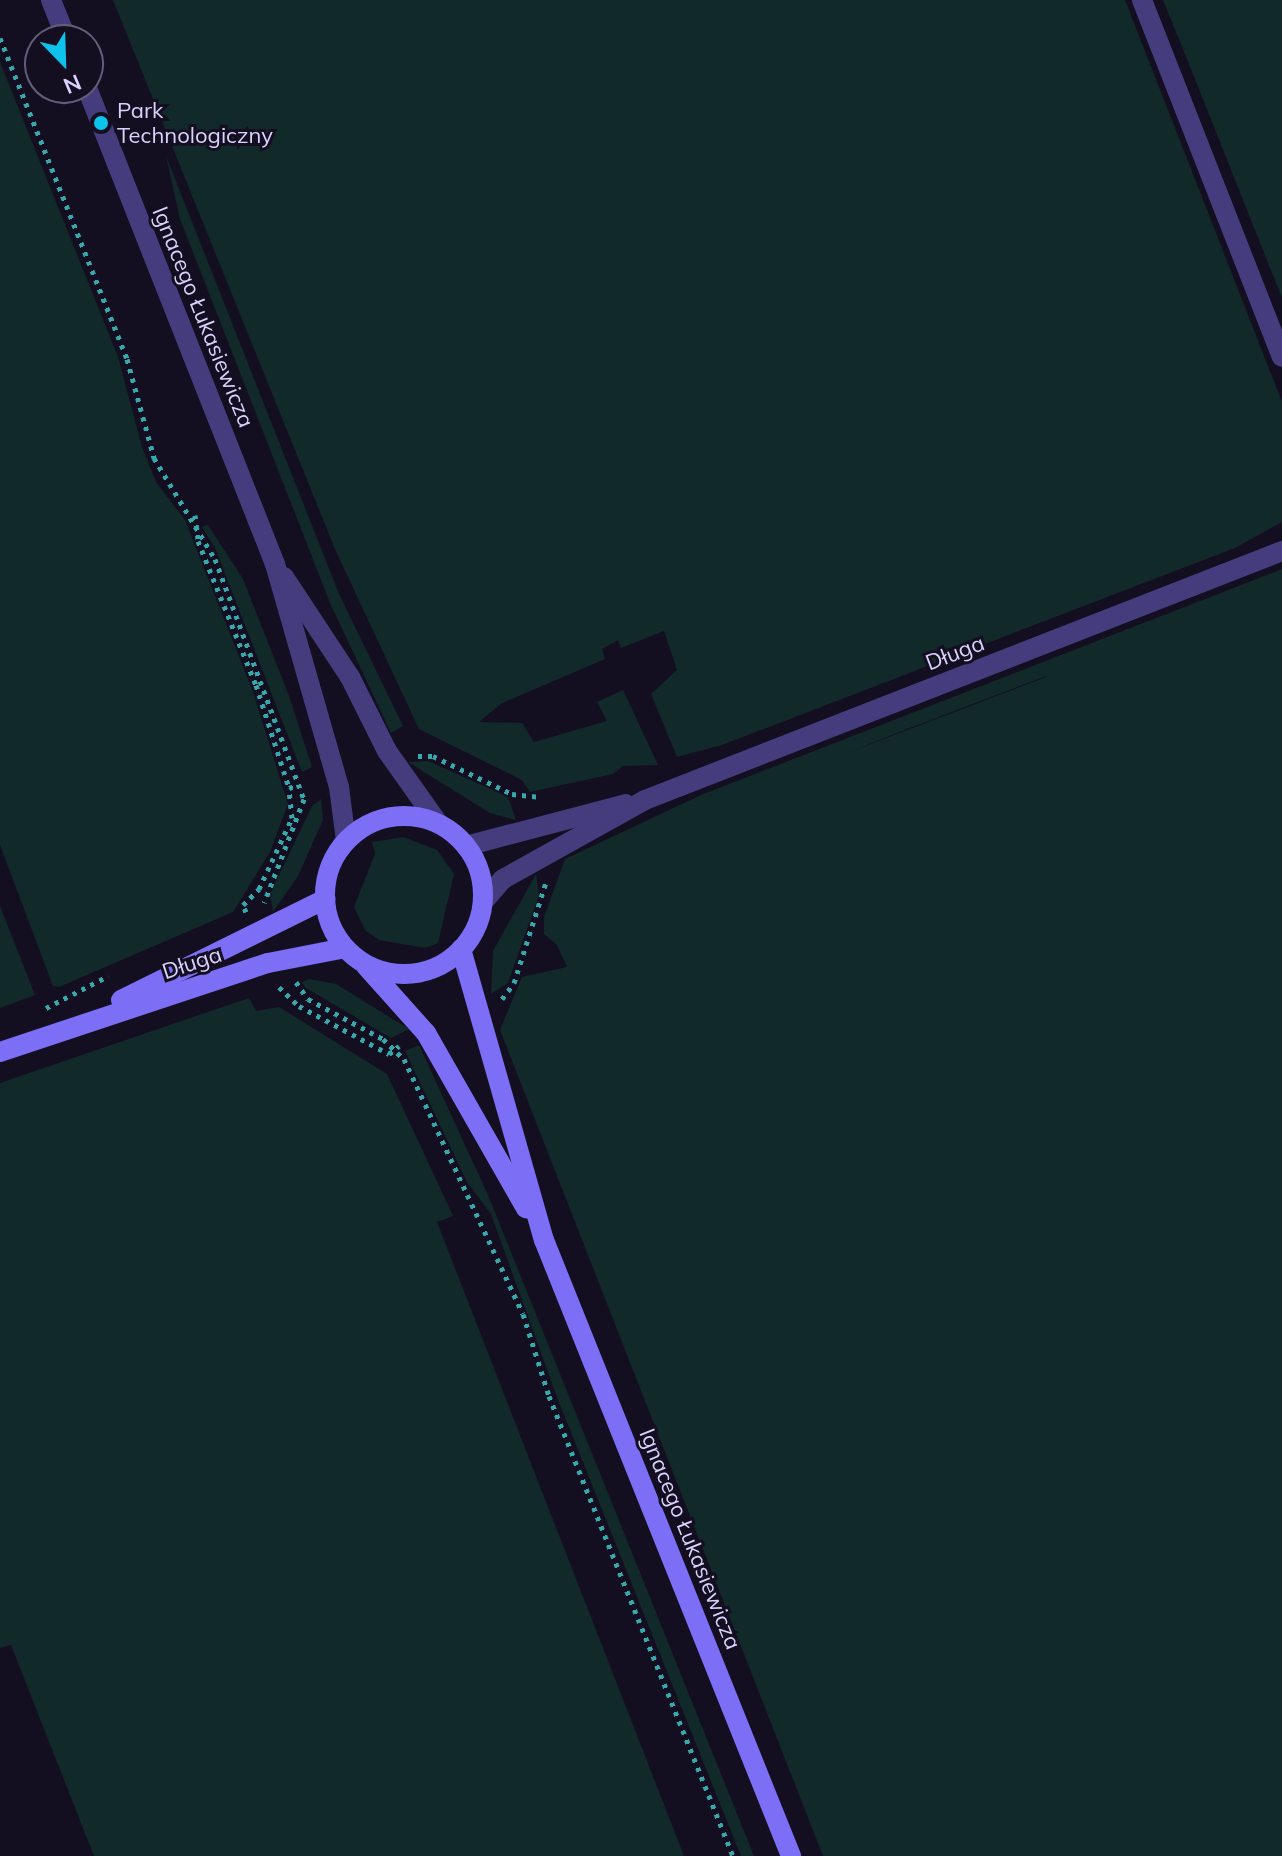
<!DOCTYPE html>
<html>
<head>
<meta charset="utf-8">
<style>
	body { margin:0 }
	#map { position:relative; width:1282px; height:1856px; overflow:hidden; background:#130f21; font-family:Mulish,sans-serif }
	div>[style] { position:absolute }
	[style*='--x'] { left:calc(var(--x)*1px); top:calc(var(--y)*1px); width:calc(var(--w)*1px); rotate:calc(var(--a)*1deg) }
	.green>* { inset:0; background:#12292a }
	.path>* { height:5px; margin-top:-2.5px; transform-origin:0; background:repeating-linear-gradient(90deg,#35a9ac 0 4px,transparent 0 10px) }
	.minor>* { height:20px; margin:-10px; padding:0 10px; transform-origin:10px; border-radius:10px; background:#443c7d }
	.tertiary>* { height:20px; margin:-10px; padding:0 10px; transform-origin:10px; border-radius:10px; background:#443c7d }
	.secondary>* { height:20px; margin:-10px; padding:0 10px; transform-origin:10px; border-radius:10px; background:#7d6ef6 }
	.secondary>.ring { margin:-10px; padding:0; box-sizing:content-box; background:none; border:20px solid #7d6ef6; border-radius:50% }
	.dots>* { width:22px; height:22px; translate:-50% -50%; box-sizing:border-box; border:4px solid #130f21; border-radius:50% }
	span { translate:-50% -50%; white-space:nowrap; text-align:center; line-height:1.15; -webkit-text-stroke:6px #130f21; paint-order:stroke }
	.poi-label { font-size:22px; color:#dad1fc }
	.left { translate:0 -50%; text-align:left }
	.street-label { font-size:22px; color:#dad1fc }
	.north { position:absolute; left:24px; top:24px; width:80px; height:80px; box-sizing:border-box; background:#130f21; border:2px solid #635d79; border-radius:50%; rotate:157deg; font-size:22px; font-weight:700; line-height:32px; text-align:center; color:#dad1fc }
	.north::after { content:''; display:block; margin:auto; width:28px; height:36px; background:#0ec3eb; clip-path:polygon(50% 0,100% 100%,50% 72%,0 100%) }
</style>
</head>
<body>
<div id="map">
	<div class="green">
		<div style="clip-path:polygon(113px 0,1125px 0,1282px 402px,1282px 522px,1235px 548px,722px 745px,677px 757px,651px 694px,677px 670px,664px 631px,621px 648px,618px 640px,602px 649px,605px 659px,502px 703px,479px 722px,522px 723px,534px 742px,607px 721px,597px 702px,623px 690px,658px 765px,623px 766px,613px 774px,530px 792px,522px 780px,419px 729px,335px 549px)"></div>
		<div style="clip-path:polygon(1163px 0,1282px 0,1282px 298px,1183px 49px)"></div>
		<div style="clip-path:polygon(0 62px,118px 357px,142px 447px,156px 482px,185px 520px,253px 692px,288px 804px,270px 852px,233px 912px,59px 987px,53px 986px,0 845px)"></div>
		<div style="clip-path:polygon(166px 156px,339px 594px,403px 726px,391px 733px,330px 603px,180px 219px)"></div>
		<div style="clip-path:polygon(208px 525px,243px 579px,289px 696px,312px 767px,302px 772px,215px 548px,202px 527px)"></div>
		<div style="clip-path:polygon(evenodd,1282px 569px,1282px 1856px,823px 1856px,500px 1030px,522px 977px,567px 967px,557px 945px,544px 934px,544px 917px,565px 859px,701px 795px,1282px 569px,1046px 676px,1046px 677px,847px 753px,902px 731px,1046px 676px)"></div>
		<div style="clip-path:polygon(428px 761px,508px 797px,516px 820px,490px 813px,408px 762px)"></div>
		<div style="clip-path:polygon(321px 799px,323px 820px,298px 876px,273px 912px,270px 894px,312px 806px)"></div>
		<div style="clip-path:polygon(403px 837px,437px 850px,454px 874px,438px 943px,425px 948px,379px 940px,366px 931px,354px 907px,375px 854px,372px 842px)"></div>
		<div style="clip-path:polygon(536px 874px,539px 895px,508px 983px,491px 994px,493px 951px)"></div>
		<div style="clip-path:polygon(0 906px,35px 995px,0 1008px)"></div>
		<div style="clip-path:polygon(309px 979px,336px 984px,409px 1029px,391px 1038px,306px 988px,302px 982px)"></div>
		<div style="clip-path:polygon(249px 998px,256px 1011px,279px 1007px,387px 1074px,453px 1216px,437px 1222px,684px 1856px,94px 1856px,11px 1645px,0 1648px,0 1083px)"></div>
		<div style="clip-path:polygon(419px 1045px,488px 1195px,754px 1856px,741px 1856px,558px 1400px,491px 1214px,467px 1182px,405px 1051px)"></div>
	</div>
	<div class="path">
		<div style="--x:0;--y:38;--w:345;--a:68.4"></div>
		<div style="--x:127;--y:359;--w:103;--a:74.7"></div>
		<div style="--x:154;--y:458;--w:118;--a:58.9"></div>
		<div style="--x:215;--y:559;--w:256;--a:69.7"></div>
		<div style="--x:304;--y:799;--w:111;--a:111"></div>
		<div style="--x:195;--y:515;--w:26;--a:83"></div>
		<div style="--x:198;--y:541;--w:155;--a:68.1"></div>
		<div style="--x:256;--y:685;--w:108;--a:72.2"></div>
		<div style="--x:418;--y:756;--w:15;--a:0"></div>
		<div style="--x:433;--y:756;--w:88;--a:25.7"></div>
		<div style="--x:512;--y:794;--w:30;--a:6"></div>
		<div style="--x:246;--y:912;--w:8;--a:-113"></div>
		<div style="--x:243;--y:905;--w:23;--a:-45"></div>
		<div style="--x:259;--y:889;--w:78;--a:-65.1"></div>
		<div style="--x:292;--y:818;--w:30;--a:-96"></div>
		<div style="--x:289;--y:788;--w:10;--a:-17"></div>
		<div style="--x:296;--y:982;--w:21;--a:55"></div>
		<div style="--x:308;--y:999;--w:85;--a:28.1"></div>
		<div style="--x:383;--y:1039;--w:29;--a:44"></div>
		<div style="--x:404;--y:1059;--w:281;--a:65"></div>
		<div style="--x:523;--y:1314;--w:86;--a:72.4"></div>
		<div style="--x:549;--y:1396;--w:495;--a:68.2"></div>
		<div style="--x:279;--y:987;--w:28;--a:44"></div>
		<div style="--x:299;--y:1006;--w:102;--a:28.1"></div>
		<div style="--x:389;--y:1054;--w:13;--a:-39"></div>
		<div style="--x:502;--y:999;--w:20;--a:-53"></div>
		<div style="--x:514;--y:983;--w:106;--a:-72.4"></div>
		<div style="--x:46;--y:1008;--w:70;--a:-27.3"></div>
	</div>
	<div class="minor">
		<div style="--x:1142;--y:0;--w:383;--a:68.6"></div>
		<div style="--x:466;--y:846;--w:165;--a:-14.7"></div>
		<div style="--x:483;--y:902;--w:30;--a:-49"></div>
		<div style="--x:503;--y:879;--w:162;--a:-29.1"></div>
		<div style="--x:645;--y:800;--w:684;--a:-21.35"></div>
	</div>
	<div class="tertiary">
		<div style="--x:51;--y:0;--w:43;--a:68.2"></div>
		<div style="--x:87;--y:88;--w:512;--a:68.45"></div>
		<div style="--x:275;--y:564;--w:232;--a:74"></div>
		<div style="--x:339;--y:787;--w:54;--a:82.6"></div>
		<div style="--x:284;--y:577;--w:120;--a:56.6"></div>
		<div style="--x:350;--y:677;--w:83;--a:63.4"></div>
		<div style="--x:387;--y:751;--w:88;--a:54.7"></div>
	</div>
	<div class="secondary">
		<div class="ring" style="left:325px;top:816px;width:138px;height:138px"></div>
		<div style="--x:461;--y:949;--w:303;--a:74.1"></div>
		<div style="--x:544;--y:1240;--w:664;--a:68.15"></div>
		<div style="--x:366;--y:966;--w:90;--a:48.2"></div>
		<div style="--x:426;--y:1033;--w:202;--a:60.3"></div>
		<div style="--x:121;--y:1000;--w:228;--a:-26.3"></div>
		<div style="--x:0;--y:1052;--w:282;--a:-18.4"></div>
		<div style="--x:268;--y:963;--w:78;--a:-11"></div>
	</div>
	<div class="dots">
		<div style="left:101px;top:123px;background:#0ec3eb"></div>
	</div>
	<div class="poi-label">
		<span class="left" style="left:117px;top:123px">Park<br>Technologiczny</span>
	</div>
	<div class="street-label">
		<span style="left:203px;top:317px;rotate:68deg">Ignacego Łukasiewicza</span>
		<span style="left:955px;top:653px;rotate:-21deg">Długa</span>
		<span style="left:192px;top:963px;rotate:-18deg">Długa</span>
		<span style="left:690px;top:1539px;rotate:68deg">Ignacego Łukasiewicza</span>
	</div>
	<div class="north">N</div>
</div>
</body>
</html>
